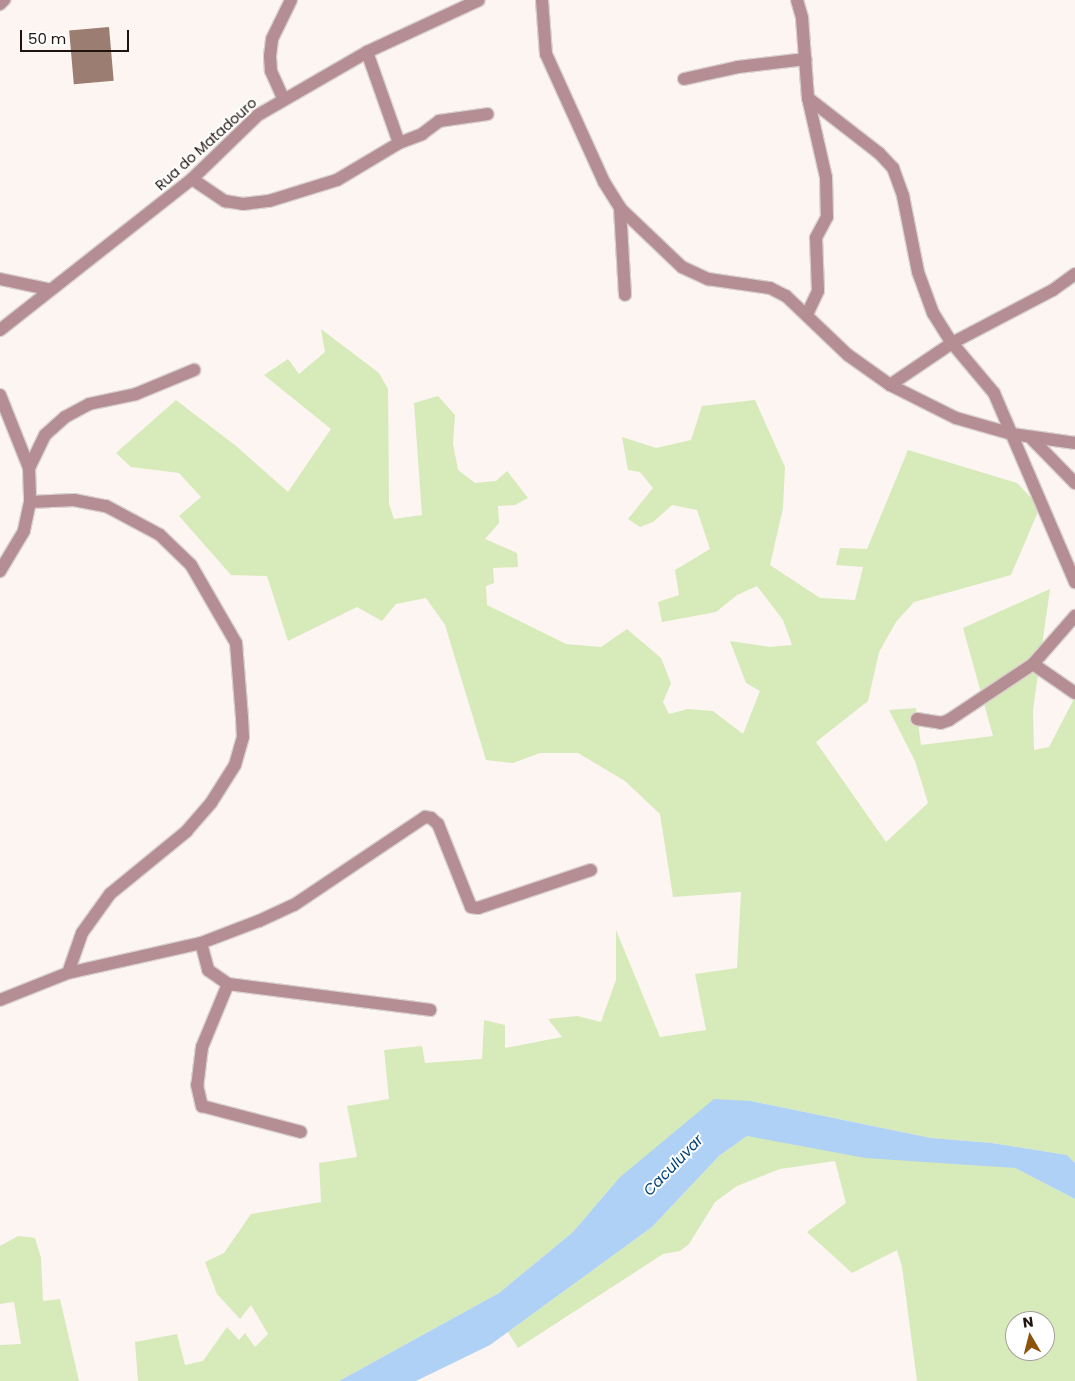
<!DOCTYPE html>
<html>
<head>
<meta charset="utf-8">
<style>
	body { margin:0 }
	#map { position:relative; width:1075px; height:1381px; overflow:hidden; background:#fcf5f2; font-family:Poppins,sans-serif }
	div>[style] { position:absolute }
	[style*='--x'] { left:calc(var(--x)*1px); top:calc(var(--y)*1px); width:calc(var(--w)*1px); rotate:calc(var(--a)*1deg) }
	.green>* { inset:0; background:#d7eab9 }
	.water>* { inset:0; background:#afd1f6 }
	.building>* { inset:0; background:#9c7d71; transform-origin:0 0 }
	.roads { filter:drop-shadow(1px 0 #d9d1ce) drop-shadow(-1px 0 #d9d1ce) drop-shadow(0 1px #d9d1ce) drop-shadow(0 -1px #d9d1ce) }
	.minor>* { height:12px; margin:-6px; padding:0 6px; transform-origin:6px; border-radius:6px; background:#b58e93 }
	span { translate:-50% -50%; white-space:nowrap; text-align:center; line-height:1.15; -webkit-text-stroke:4px #fff; paint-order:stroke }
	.street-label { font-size:14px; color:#201410 }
	.water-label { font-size:15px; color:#04447a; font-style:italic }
	.north { position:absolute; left:1005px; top:1311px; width:50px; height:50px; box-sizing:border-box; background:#fff; border:1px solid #a6a19f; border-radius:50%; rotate:352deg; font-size:14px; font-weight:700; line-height:20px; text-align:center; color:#201410 }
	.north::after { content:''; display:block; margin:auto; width:18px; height:22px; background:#8c540a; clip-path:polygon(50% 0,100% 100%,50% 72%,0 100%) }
	.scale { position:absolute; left:20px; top:30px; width:109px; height:22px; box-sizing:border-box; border:2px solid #201410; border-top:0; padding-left:6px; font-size:15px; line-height:18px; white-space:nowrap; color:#201410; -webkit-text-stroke:4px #fff; paint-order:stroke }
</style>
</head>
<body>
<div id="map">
	<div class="green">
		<div style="clip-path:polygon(321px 329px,379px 373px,388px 389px,389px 504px,394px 519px,422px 515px,414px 403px,438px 396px,455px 415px,453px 444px,458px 470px,475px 483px,496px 481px,507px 471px,528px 498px,515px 505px,498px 506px,499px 523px,485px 539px,517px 553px,518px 567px,493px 568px,494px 583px,486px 586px,487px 605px,566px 644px,601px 647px,627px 629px,661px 658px,671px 683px,663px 702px,669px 714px,688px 709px,713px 711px,743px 734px,760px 691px,746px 683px,730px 641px,770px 647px,792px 645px,783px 620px,757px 586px,737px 595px,716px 612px,662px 622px,658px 602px,679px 595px,675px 570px,710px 549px,697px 510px,672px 505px,653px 522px,640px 527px,628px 519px,653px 488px,640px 472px,628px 470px,622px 437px,656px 448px,691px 440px,702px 406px,755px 400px,785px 467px,783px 508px,770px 565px,820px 598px,855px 600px,863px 567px,836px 565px,840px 548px,867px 549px,908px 450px,1017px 483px,1040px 507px,1011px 575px,914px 602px,896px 622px,879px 652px,868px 701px,816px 742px,886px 842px,928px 803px,915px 761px,889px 710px,916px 708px,921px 745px,993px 736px,963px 628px,1050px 589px,1033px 710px,1034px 750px,1049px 747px,1075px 697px,1075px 1163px,1067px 1155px,992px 1143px,931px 1138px,751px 1101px,619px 1178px,573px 1232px,499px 1293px,339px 1381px,138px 1381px,135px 1342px,177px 1334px,185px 1365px,203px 1361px,227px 1327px,239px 1340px,245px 1333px,255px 1347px,268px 1334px,251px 1305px,240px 1319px,217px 1294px,205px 1262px,224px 1253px,251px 1214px,321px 1202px,319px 1163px,357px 1157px,347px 1106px,389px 1099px,384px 1050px,422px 1046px,425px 1063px,482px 1059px,484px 1020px,505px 1025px,505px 1048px,562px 1037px,548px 1019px,577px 1016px,601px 1022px,616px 980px,616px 930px,660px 1037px,706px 1030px,695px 974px,737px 968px,741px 892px,673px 897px,660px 814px,625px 781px,578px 753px,540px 753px,513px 763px,486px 760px,445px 625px,426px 598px,396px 604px,382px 621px,357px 607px,288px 641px,267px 576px,231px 575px,179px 516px,201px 497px,179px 473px,131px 467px,116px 453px,176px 400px,236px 446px,288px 492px,331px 429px,264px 375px,288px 359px,299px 374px,325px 352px)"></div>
		<div style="clip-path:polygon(evenodd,747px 1136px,1015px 1168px,1075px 1199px,1075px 1381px,917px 1381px,902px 1267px,897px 1250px,852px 1273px,807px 1232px,846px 1203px,835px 1161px,780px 1169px,737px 1186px,715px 1202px,689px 1244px,680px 1251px,663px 1254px,518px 1348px,508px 1332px,652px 1227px,719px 1156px,747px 1136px,1015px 1321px,1045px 1321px,1045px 1351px,1015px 1351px,1015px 1321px)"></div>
		<div style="clip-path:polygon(18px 1236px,35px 1238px,41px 1258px,43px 1301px,60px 1299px,79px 1381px,0 1381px,0 1345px,21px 1344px,14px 1302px,0 1304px,0 1246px)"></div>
	</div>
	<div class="water">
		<div style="clip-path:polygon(714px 1099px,751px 1101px,931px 1138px,992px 1143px,1067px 1155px,1075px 1163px,1075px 1199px,1015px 1168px,865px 1158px,747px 1136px,719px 1156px,652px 1227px,490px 1345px,416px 1381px,339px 1381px,499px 1293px,573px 1232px,619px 1178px)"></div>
	</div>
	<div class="building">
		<div style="left:109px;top:27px;width:54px;height:40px;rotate:85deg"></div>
	</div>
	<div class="roads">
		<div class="minor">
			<div style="--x:542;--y:0;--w:54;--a:85.8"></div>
			<div style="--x:546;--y:54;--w:141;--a:65.6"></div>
			<div style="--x:604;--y:182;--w:31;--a:58"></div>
			<div style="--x:620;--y:208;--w:87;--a:86.7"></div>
			<div style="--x:797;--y:0;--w:19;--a:74"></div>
			<div style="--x:802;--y:18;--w:80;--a:85.7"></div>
			<div style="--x:808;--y:98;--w:81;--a:77.2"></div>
			<div style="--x:826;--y:177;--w:40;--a:88.6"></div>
			<div style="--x:827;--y:217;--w:24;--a:118"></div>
			<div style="--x:816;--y:238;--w:53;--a:87.8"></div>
			<div style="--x:818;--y:291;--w:26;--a:115"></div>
			<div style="--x:0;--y:4;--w:6;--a:-45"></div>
			<div style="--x:367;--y:52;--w:96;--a:70.6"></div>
			<div style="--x:684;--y:79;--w:55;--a:-12.5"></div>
			<div style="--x:738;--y:67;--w:68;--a:-6.7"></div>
			<div style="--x:283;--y:98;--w:30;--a:-114"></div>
			<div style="--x:271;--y:71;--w:15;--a:-94"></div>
			<div style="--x:270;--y:56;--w:17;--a:-83"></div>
			<div style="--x:272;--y:39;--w:43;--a:-64"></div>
			<div style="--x:808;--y:98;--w:90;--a:37.8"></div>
			<div style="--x:879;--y:153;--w:21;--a:47"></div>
			<div style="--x:893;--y:168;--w:30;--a:70"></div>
			<div style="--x:903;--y:196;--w:77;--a:78.8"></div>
			<div style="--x:918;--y:272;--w:44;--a:69.9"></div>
			<div style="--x:933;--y:313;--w:36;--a:58"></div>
			<div style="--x:952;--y:343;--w:65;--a:50"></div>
			<div style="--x:994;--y:393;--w:206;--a:66.8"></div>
			<div style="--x:192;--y:179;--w:40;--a:34"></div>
			<div style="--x:225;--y:201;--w:18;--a:9"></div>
			<div style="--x:243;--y:204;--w:26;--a:-7"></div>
			<div style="--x:269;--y:201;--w:71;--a:-17.2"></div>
			<div style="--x:337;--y:180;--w:72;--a:-30.8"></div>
			<div style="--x:399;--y:143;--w:25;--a:-21"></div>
			<div style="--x:422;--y:134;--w:21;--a:-37"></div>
			<div style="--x:439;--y:121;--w:49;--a:-8.1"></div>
			<div style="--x:620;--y:208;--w:86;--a:43.6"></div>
			<div style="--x:682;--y:267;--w:29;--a:25"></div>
			<div style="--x:708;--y:279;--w:63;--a:8.3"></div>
			<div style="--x:770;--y:288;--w:18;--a:27"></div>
			<div style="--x:786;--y:296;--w:86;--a:43.6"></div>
			<div style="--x:848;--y:355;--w:52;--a:35.5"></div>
			<div style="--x:890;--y:385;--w:74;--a:26.6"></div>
			<div style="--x:956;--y:418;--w:58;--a:15.9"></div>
			<div style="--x:1012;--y:434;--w:64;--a:8.1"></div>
			<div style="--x:0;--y:279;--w:49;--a:11.8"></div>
			<div style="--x:0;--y:330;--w:244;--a:-38.2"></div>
			<div style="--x:192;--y:179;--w:92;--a:-44.1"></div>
			<div style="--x:258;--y:115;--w:126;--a:-30"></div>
			<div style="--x:367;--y:52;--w:123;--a:-24.9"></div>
			<div style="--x:890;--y:385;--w:75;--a:-34.1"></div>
			<div style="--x:952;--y:343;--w:114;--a:-27.7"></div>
			<div style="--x:1053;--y:290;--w:27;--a:-36"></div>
			<div style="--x:0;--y:395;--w:79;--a:68.3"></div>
			<div style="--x:29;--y:468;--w:34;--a:88"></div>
			<div style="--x:30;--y:502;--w:30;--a:102"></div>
			<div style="--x:24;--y:531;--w:47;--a:121"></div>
			<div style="--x:1032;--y:439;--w:62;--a:45.7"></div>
			<div style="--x:29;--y:468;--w:37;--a:-64"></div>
			<div style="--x:45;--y:435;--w:27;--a:-42"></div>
			<div style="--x:65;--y:417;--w:27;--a:-28"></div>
			<div style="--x:89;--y:404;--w:48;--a:-12"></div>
			<div style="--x:136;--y:394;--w:63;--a:-22.5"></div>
			<div style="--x:30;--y:502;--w:44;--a:-2.6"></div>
			<div style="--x:74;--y:500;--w:33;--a:11"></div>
			<div style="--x:106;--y:506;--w:61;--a:28.2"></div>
			<div style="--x:160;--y:535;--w:43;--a:44.1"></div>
			<div style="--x:191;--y:565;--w:90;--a:60"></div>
			<div style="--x:236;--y:643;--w:75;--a:85.4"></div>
			<div style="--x:242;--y:718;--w:19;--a:87"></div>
			<div style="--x:243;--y:737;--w:29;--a:106"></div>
			<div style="--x:235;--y:765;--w:45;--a:122.3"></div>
			<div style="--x:211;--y:803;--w:37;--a:131"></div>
			<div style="--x:187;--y:831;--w:99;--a:140.7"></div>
			<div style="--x:110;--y:894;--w:48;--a:125.7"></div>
			<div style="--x:82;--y:933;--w:42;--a:109.3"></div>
			<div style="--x:1033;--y:664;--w:51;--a:34.6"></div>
			<div style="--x:917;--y:719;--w:24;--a:9"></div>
			<div style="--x:941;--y:723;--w:9;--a:-21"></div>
			<div style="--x:949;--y:720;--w:101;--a:-33.7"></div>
			<div style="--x:1033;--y:664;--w:64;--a:-48.8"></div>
			<div style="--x:201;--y:943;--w:28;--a:75"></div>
			<div style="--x:208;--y:970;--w:24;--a:35"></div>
			<div style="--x:228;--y:984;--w:204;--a:7.3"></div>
			<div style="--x:228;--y:984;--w:68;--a:112.4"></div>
			<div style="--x:202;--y:1047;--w:38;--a:97"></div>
			<div style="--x:197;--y:1085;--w:22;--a:77"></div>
			<div style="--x:202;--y:1106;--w:102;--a:14.7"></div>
			<div style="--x:0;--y:1000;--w:73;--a:-21.7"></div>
			<div style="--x:68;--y:973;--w:136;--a:-12.7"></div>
			<div style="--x:201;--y:943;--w:62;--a:-20.8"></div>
			<div style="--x:259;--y:921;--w:38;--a:-25"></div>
			<div style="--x:294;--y:905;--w:158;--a:-33.9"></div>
			<div style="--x:425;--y:817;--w:6;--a:9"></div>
			<div style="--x:431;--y:818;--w:9;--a:41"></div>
			<div style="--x:438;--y:824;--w:89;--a:68.3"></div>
			<div style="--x:471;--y:907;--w:7;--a:8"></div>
			<div style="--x:478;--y:908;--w:119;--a:-18.6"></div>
		</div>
	</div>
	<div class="street-label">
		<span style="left:206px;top:144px;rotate:-42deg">Rua do Matadouro</span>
	</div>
	<div class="water-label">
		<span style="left:673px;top:1165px;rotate:-46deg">Caculuvar</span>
	</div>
	<div class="north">N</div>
	<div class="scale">50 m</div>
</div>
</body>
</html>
